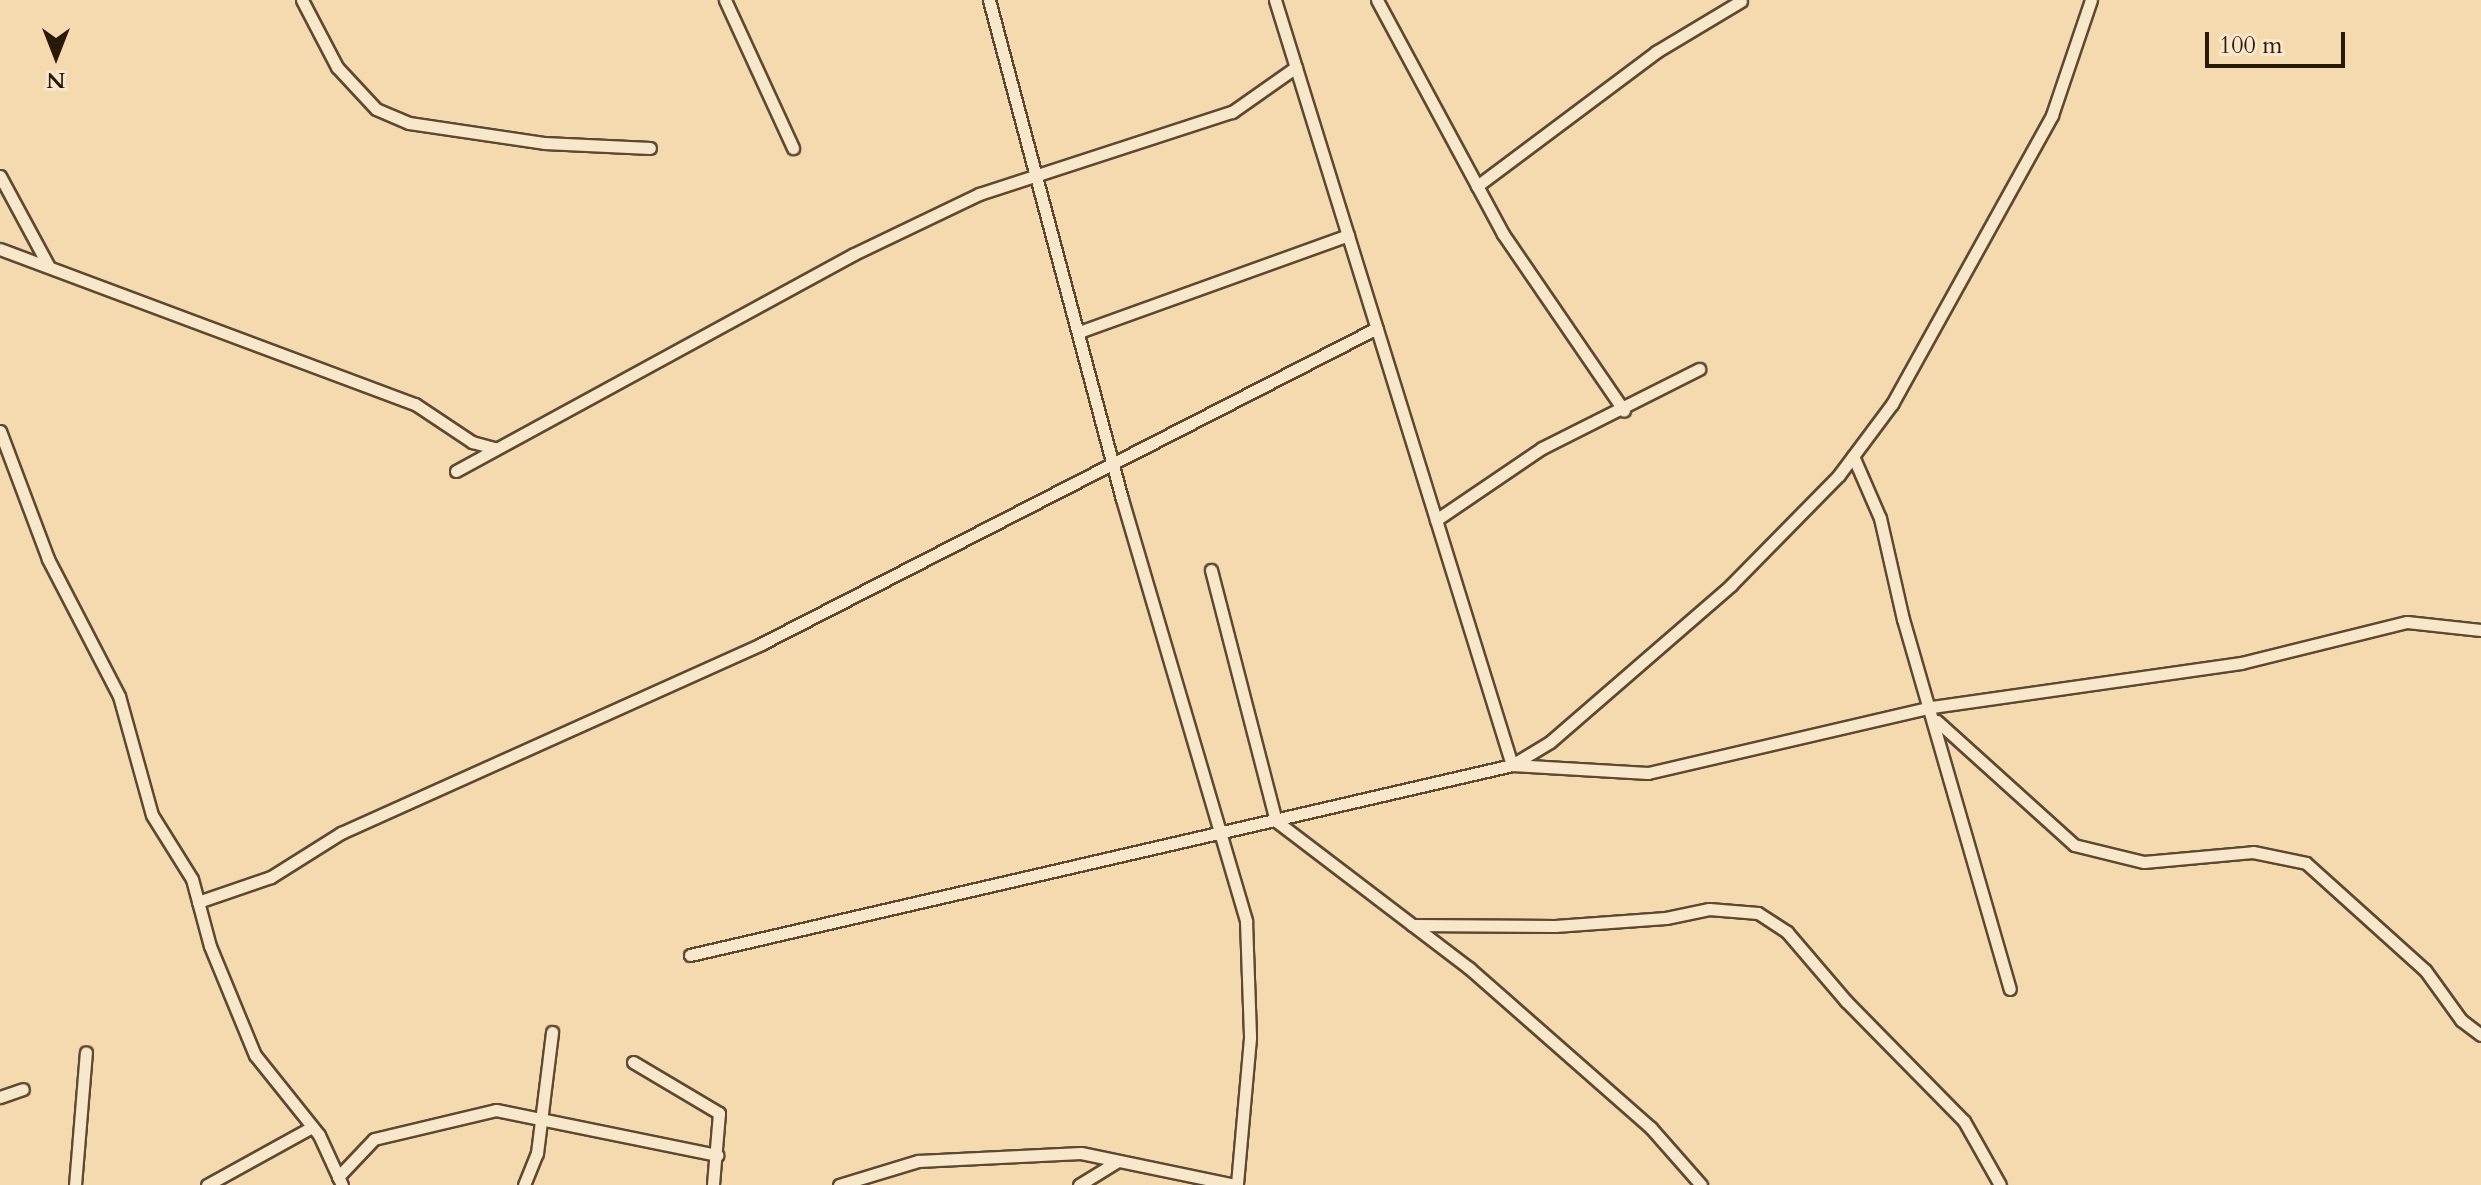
<!DOCTYPE html>
<html>
<head>
<meta charset="utf-8">
<style>
	body { margin:0 }
	#map { position:relative; width:2481px; height:1185px; overflow:hidden; background:#f5daaf; font-family:Cardo,serif }
	div>[style] { position:absolute }
	[style*='--x'] { left:calc(var(--x)*1px); top:calc(var(--y)*1px); width:calc(var(--w)*1px); rotate:calc(var(--a)*1deg) }
	.roads { filter:drop-shadow(2px 0 #5d4932) drop-shadow(-2px 0 #5d4932) drop-shadow(0 2px #5d4932) drop-shadow(0 -2px #5d4932) }
	.minor>* { height:11px; margin:-5.5px; padding:0 5.5px; transform-origin:5.5px; border-radius:5.5px; background:#f8e7cb }
	span { translate:-50% -50%; white-space:nowrap; text-align:center; line-height:1.15; -webkit-text-stroke:7px #f8e7cb; paint-order:stroke }
	.north { position:absolute; left:16px; top:16px; width:80px; height:80px; -webkit-text-stroke:6px #f8e7cb; paint-order:stroke; rotate:180deg; font-size:22px; font-weight:700; line-height:32px; text-align:center; color:#2a1909 }
	.north::after { content:''; display:block; margin:auto; width:28px; height:36px; background:#2a1909; clip-path:polygon(50% 0,100% 100%,50% 72%,0 100%) }
	.scale { position:absolute; left:2205px; top:32px; width:140px; height:36px; box-sizing:border-box; border:4px solid #2a1909; border-top:0; padding-left:10px; font-size:24px; line-height:28px; white-space:nowrap; color:#2a1909; -webkit-text-stroke:6px #f8e7cb; paint-order:stroke }
</style>
</head>
<body>
<div id="map">
	<div class="roads">
		<div class="minor">
			<div style="--x:302;--y:0;--w:76;--a:62.4"></div>
			<div style="--x:337;--y:67;--w:57;--a:47.1"></div>
			<div style="--x:376;--y:109;--w:36;--a:23"></div>
			<div style="--x:409;--y:123;--w:136;--a:8.4"></div>
			<div style="--x:544;--y:143;--w:106;--a:2.7"></div>
			<div style="--x:725;--y:0;--w:163;--a:65.3"></div>
			<div style="--x:989;--y:0;--w:516;--a:75.08"></div>
			<div style="--x:1122;--y:499;--w:440;--a:73.6"></div>
			<div style="--x:1246;--y:921;--w:117;--a:88"></div>
			<div style="--x:1250;--y:1038;--w:148;--a:95.1"></div>
			<div style="--x:1275;--y:0;--w:801;--a:72.79"></div>
			<div style="--x:1512;--y:765;--w:136;--a:3.4"></div>
			<div style="--x:1648;--y:773;--w:292;--a:-13.1"></div>
			<div style="--x:1932;--y:707;--w:312;--a:-8.1"></div>
			<div style="--x:2241;--y:663;--w:171;--a:-13.9"></div>
			<div style="--x:2407;--y:622;--w:74;--a:6.2"></div>
			<div style="--x:1377;--y:0;--w:266;--a:61.7"></div>
			<div style="--x:1503;--y:234;--w:214;--a:55.6"></div>
			<div style="--x:0;--y:176;--w:103;--a:61.7"></div>
			<div style="--x:1477;--y:186;--w:224;--a:-36.8"></div>
			<div style="--x:1656;--y:52;--w:99;--a:-31"></div>
			<div style="--x:0;--y:249;--w:443;--a:20.5"></div>
			<div style="--x:415;--y:404;--w:69;--a:33.7"></div>
			<div style="--x:472;--y:442;--w:24;--a:15"></div>
			<div style="--x:1079;--y:332;--w:286;--a:-19.8"></div>
			<div style="--x:0;--y:431;--w:137;--a:69.4"></div>
			<div style="--x:48;--y:559;--w:154;--a:62.6"></div>
			<div style="--x:119;--y:696;--w:123;--a:74.5"></div>
			<div style="--x:152;--y:815;--w:75;--a:58"></div>
			<div style="--x:192;--y:879;--w:69;--a:75"></div>
			<div style="--x:210;--y:946;--w:118;--a:67.6"></div>
			<div style="--x:255;--y:1055;--w:102;--a:51.3"></div>
			<div style="--x:319;--y:1135;--w:55;--a:65.3"></div>
			<div style="--x:1853;--y:456;--w:68;--a:66.5"></div>
			<div style="--x:1880;--y:518;--w:104;--a:77.2"></div>
			<div style="--x:1903;--y:619;--w:385;--a:73.9"></div>
			<div style="--x:456;--y:471;--w:453;--a:-28.6"></div>
			<div style="--x:854;--y:254;--w:139;--a:-25.6"></div>
			<div style="--x:979;--y:194;--w:266;--a:-18"></div>
			<div style="--x:1232;--y:112;--w:78;--a:-35.1"></div>
			<div style="--x:1436;--y:520;--w:128;--a:-34.2"></div>
			<div style="--x:1542;--y:448;--w:176;--a:-26.7"></div>
			<div style="--x:1211;--y:570;--w:259;--a:75.5"></div>
			<div style="--x:1276;--y:821;--w:243;--a:37.3"></div>
			<div style="--x:1469;--y:968;--w:242;--a:41.3"></div>
			<div style="--x:1651;--y:1128;--w:76;--a:48.7"></div>
			<div style="--x:1937;--y:721;--w:185;--a:42.1"></div>
			<div style="--x:2074;--y:845;--w:72;--a:13.7"></div>
			<div style="--x:2144;--y:862;--w:109;--a:-5.2"></div>
			<div style="--x:2253;--y:852;--w:54;--a:11.7"></div>
			<div style="--x:2306;--y:863;--w:160;--a:42"></div>
			<div style="--x:2425;--y:970;--w:62;--a:54.2"></div>
			<div style="--x:2461;--y:1020;--w:25;--a:37"></div>
			<div style="--x:198;--y:902;--w:77;--a:-18.9"></div>
			<div style="--x:271;--y:877;--w:83;--a:-32.2"></div>
			<div style="--x:341;--y:833;--w:461;--a:-24.2"></div>
			<div style="--x:761;--y:644;--w:692;--a:-27.16"></div>
			<div style="--x:1412;--y:925;--w:143;--a:0.4"></div>
			<div style="--x:1555;--y:926;--w:111;--a:-4.1"></div>
			<div style="--x:1666;--y:918;--w:44;--a:-11.8"></div>
			<div style="--x:1709;--y:909;--w:49;--a:4.7"></div>
			<div style="--x:1758;--y:913;--w:35;--a:33"></div>
			<div style="--x:1787;--y:932;--w:91;--a:49.5"></div>
			<div style="--x:1846;--y:1001;--w:168;--a:45.5"></div>
			<div style="--x:1964;--y:1121;--w:73;--a:60.6"></div>
			<div style="--x:690;--y:955;--w:844;--a:-13.01"></div>
			<div style="--x:1512;--y:765;--w:44;--a:-31.2"></div>
			<div style="--x:1550;--y:742;--w:240;--a:-40.9"></div>
			<div style="--x:1731;--y:585;--w:154;--a:-45.5"></div>
			<div style="--x:1839;--y:475;--w:89;--a:-53.3"></div>
			<div style="--x:1892;--y:404;--w:330;--a:-61"></div>
			<div style="--x:2052;--y:115;--w:121;--a:-71.3"></div>
			<div style="--x:633;--y:1062;--w:100;--a:30.7"></div>
			<div style="--x:719;--y:1113;--w:72;--a:94.8"></div>
			<div style="--x:0;--y:1097;--w:24;--a:-19"></div>
			<div style="--x:338;--y:1177;--w:52;--a:-46.5"></div>
			<div style="--x:374;--y:1139;--w:125;--a:-13.4"></div>
			<div style="--x:496;--y:1110;--w:226;--a:11.5"></div>
			<div style="--x:75;--y:1185;--w:133;--a:-85.3"></div>
			<div style="--x:207;--y:1185;--w:120;--a:-28.9"></div>
			<div style="--x:524;--y:1185;--w:35;--a:-68"></div>
			<div style="--x:537;--y:1153;--w:122;--a:-82.9"></div>
			<div style="--x:839;--y:1185;--w:83;--a:-16.9"></div>
			<div style="--x:918;--y:1161;--w:163;--a:-2.8"></div>
			<div style="--x:1081;--y:1153;--w:158;--a:11.7"></div>
			<div style="--x:1079;--y:1185;--w:46;--a:-31.6"></div>
		</div>
	</div>
	<div class="north">N</div>
	<div class="scale">100 m</div>
</div>
</body>
</html>
